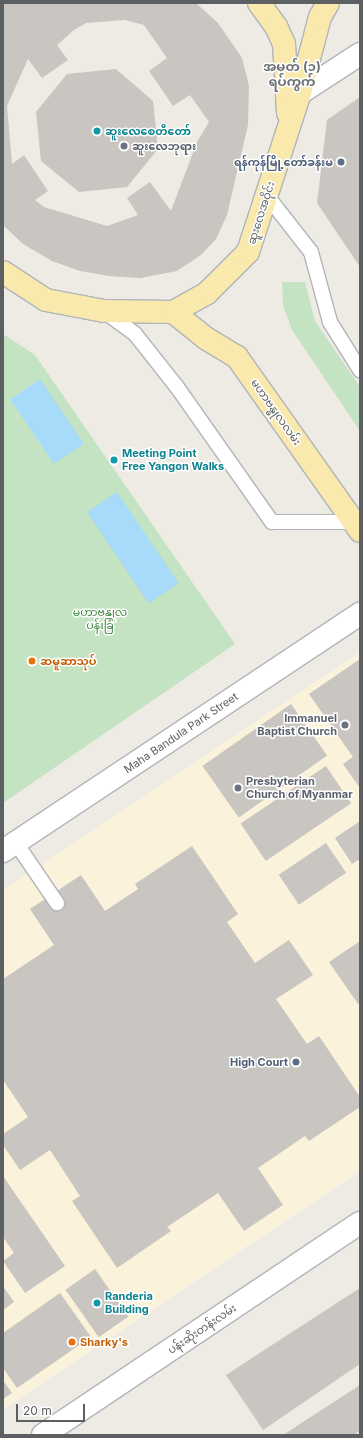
<!DOCTYPE html>
<html>
<head>
<meta charset="utf-8">
<style>
	body { margin:0 }
	#map { position:relative; width:363px; height:1438px; overflow:hidden; background:#edebe4; font-family:Inter,"Noto Sans Myanmar",sans-serif }
	div>[style] { position:absolute }
	[style*='--x'] { left:calc(var(--x)*1px); top:calc(var(--y)*1px); width:calc(var(--w)*1px); rotate:calc(var(--a)*1deg) }
	.commercial>* { inset:0; background:#fbf2db }
	.green>* { inset:0; background:#c4e3c2 }
	.water>* { inset:0; background:#a8daf9; transform-origin:0 0 }
	.building>* { inset:0; background:#c9c5c0; transform-origin:0 0 }
	.roads { filter:drop-shadow(1px 0 #b1b4b8) drop-shadow(-1px 0 #b1b4b8) drop-shadow(0 1px #b1b4b8) drop-shadow(0 -1px #b1b4b8) }
	.lane>* { height:14px; margin:-7px; padding:0 7px; transform-origin:7px; border-radius:7px; background:#fff }
	.street>* { height:22px; margin:-11px; padding:0 11px; transform-origin:11px; border-radius:11px; background:#fff }
	.secondary>* { height:22px; margin:-11px; padding:0 11px; transform-origin:11px; border-radius:11px; background:#fff }
	.primary>* { height:22px; margin:-11px; padding:0 11px; transform-origin:11px; border-radius:11px; background:#f9e9ad }
	.dots>* { width:11px; height:11px; translate:-50% -50%; box-sizing:border-box; border:2px solid #fff; border-radius:50% }
	span { translate:-50% -50%; white-space:nowrap; text-align:center; line-height:1.15; -webkit-text-stroke:3px #fff; paint-order:stroke }
	.culture-label { font-size:11px; color:#0d838f; font-weight:700 }
	.left { translate:0 -50%; text-align:left }
	.worship-label { font-size:11px; color:#5b616d; font-weight:700 }
	.right { translate:-100% -50%; text-align:right }
	.service-label { font-size:11px; color:#4e5e75; font-weight:700 }
	.street-label { font-size:11px; color:#5c6063 }
	.park-label { font-size:11px; color:#3c833b }
	.food-label { font-size:11px; color:#c56008; font-weight:700 }
	.quarter-label { font-size:13px; color:#6d7275; font-weight:700 }
	.frame { position:absolute; inset:0; border:4px solid #5c6063; pointer-events:none }
	.scale { position:absolute; left:16px; top:1404px; width:69px; height:18px; box-sizing:border-box; border:2px solid #5c6063; border-top:0; padding-left:5px; font-size:12px; line-height:14px; white-space:nowrap; color:#5c6063; -webkit-text-stroke:3px #fff; paint-order:stroke }
</style>
</head>
<body>
<div id="map">
	<div class="commercial">
		<div style="clip-path:polygon(360px 652px,360px 1171px,3px 1409px,3px 890px)"></div>
	</div>
	<div class="green">
		<div style="clip-path:polygon(282px 282px,305px 282px,315px 321px,360px 387px,360px 431px,292px 330px,283px 305px)"></div>
		<div style="clip-path:polygon(3px 334px,35px 355px,235px 644px,3px 803px)"></div>
	</div>
	<div class="water">
		<div style="left:40px;top:379px;width:78px;height:36px;rotate:56deg"></div>
		<div style="left:117px;top:492px;width:110px;height:36px;rotate:56deg"></div>
	</div>
	<div class="building">
		<div style="clip-path:polygon(evenodd,3px 3px,196px 3px,218px 23px,242px 58px,249px 86px,248px 125px,227px 215px,216px 239px,201px 255px,177px 271px,140px 278px,109px 276px,80px 271px,52px 261px,23px 244px,3px 225px,3px 3px,125px 20px,144px 25px,167px 58px,149px 71px,173px 106px,190px 95px,209px 122px,197px 142px,171px 211px,150px 182px,127px 198px,138px 215px,107px 226px,44px 207px,35px 200px,48px 191px,24px 155px,12px 164px,7px 106px,28px 59px,42px 78px,68px 60px,57px 45px,74px 30px,86px 23px,125px 20px)"></div>
		<div style="clip-path:polygon(116px 69px,153px 101px,158px 149px,127px 187px,79px 192px,41px 161px,36px 112px,67px 74px)"></div>
		<div style="clip-path:polygon(360px 97px,360px 267px,317px 203px,327px 120px)"></div>
		<div style="clip-path:polygon(360px 659px,360px 788px,343px 764px,353px 757px,309px 694px)"></div>
		<div style="left:291px;top:704px;width:63px;height:108px;rotate:55deg"></div>
		<div style="left:326px;top:766px;width:45px;height:103px;rotate:56deg"></div>
		<div style="clip-path:polygon(360px 821px,360px 859px,352px 864px,335px 838px)"></div>
		<div style="left:326px;top:843px;width:36px;height:57px;rotate:56deg"></div>
		<div style="clip-path:polygon(192px 846px,238px 914px,227px 922px,255px 963px,289px 940px,313px 975px,276px 999px,307px 1044px,319px 1036px,360px 1097px,360px 1107px,309px 1141px,305px 1136px,258px 1168px,283px 1205px,244px 1231px,218px 1193px,167px 1227px,171px 1231px,117px 1268px,72px 1201px,80px 1196px,50px 1150px,20px 1170px,3px 1145px,3px 1134px,28px 1117px,3px 1080px,3px 979px,54px 945px,30px 909px,81px 875px,105px 911px,138px 889px,135px 884px)"></div>
		<div style="clip-path:polygon(360px 941px,360px 1003px,358px 1004px,329px 962px)"></div>
		<div style="clip-path:polygon(3px 1176px,65px 1266px,25px 1293px,3px 1261px,14px 1253px,3px 1237px)"></div>
		<div style="left:95px;top:1269px;width:58px;height:36px;rotate:55deg"></div>
		<div style="clip-path:polygon(3px 1286px,14px 1302px,3px 1310px)"></div>
		<div style="clip-path:polygon(360px 1288px,360px 1364px,263px 1430px,226px 1375px)"></div>
		<div style="clip-path:polygon(60px 1293px,91px 1337px,17px 1388px,3px 1368px,3px 1333px)"></div>
		<div style="clip-path:polygon(3px 1380px,12px 1393px,3px 1399px)"></div>
		<div style="clip-path:polygon(360px 1385px,360px 1431px,353px 1435px,283px 1435px)"></div>
	</div>
	<div class="roads">
		<div class="lane">
			<div style="--x:268;--y:197;--w:70;--a:52"></div>
			<div style="--x:311;--y:252;--w:73;--a:74.8"></div>
			<div style="--x:330;--y:322;--w:57;--a:58"></div>
			<div style="--x:105;--y:312;--w:37;--a:36"></div>
			<div style="--x:135;--y:334;--w:68;--a:51.6"></div>
			<div style="--x:177;--y:387;--w:165;--a:54.9"></div>
			<div style="--x:272;--y:522;--w:82;--a:0"></div>
			<div style="--x:16;--y:843;--w:73;--a:55.7"></div>
		</div>
		<div class="street">
			<div style="--x:300;--y:93;--w:72;--a:-33"></div>
			<div style="--x:3;--y:851;--w:429;--a:-33.6"></div>
		</div>
		<div class="secondary">
			<div style="--x:43;--y:1435;--w:381;--a:-33.8"></div>
		</div>
		<div class="primary">
			<div style="--x:259;--y:3;--w:29;--a:54"></div>
			<div style="--x:276;--y:26;--w:20;--a:66"></div>
			<div style="--x:284;--y:44;--w:69;--a:86.7"></div>
			<div style="--x:3;--y:272;--w:51;--a:33.1"></div>
			<div style="--x:46;--y:300;--w:59;--a:10.7"></div>
			<div style="--x:104;--y:311;--w:69;--a:0.8"></div>
			<div style="--x:173;--y:312;--w:39;--a:-29"></div>
			<div style="--x:207;--y:293;--w:58;--a:-45"></div>
			<div style="--x:248;--y:252;--w:167;--a:-71.9"></div>
			<div style="--x:300;--y:93;--w:79;--a:-75.3"></div>
			<div style="--x:320;--y:17;--w:16;--a:-60"></div>
			<div style="--x:173;--y:312;--w:43;--a:38.5"></div>
			<div style="--x:207;--y:339;--w:35;--a:31"></div>
			<div style="--x:237;--y:357;--w:213;--a:54.7"></div>
		</div>
	</div>
	<div class="dots">
		<div style="left:97px;top:131px;background:#0f9aa8"></div>
		<div style="left:124px;top:146px;background:#6b7280"></div>
		<div style="left:341px;top:162px;background:#5c6f8a"></div>
		<div style="left:114px;top:460px;background:#0f9aa8"></div>
		<div style="left:32px;top:661px;background:#e8710a"></div>
		<div style="left:345px;top:725px;background:#6b7280"></div>
		<div style="left:238px;top:788px;background:#6b7280"></div>
		<div style="left:296px;top:1062px;background:#5c6f8a"></div>
		<div style="left:97px;top:1303px;background:#0f9aa8"></div>
		<div style="left:72px;top:1342px;background:#e8710a"></div>
	</div>
	<div class="culture-label">
		<span class="left" style="left:105px;top:131px">ဆူးလေစေတီတော်</span>
		<span class="left" style="left:122px;top:460px">Meeting Point<br>Free Yangon Walks</span>
		<span class="left" style="left:105px;top:1303px">Randeria<br>Building</span>
	</div>
	<div class="worship-label">
		<span class="left" style="left:132px;top:146px">ဆူးလေဘုရား</span>
		<span class="right" style="left:337px;top:725px">Immanuel<br>Baptist Church</span>
		<span class="left" style="left:246px;top:788px">Presbyterian<br>Church of Myanmar</span>
	</div>
	<div class="service-label">
		<span class="right" style="left:333px;top:162px">ရန်ကုန်မြို့တော်ခန်းမ</span>
		<span class="right" style="left:288px;top:1062px">High Court</span>
	</div>
	<div class="street-label">
		<span style="left:261px;top:213px;rotate:-72deg">ဆူးလေအဝိုင်း</span>
		<span style="left:276px;top:412px;rotate:55deg">မဟာဗန္ဓုလလမ်း</span>
		<span style="left:181px;top:733px;rotate:-34deg">Maha Bandula Park Street</span>
		<span style="left:202px;top:1329px;rotate:-34deg">ပန်းဆိုးတန်းလမ်း</span>
	</div>
	<div class="park-label">
		<span style="left:100px;top:619px">မဟာဗန္ဓုလ<br>ပန်းခြံ</span>
	</div>
	<div class="food-label">
		<span class="left" style="left:40px;top:661px">ဆမူဆာသုပ်</span>
		<span class="left" style="left:80px;top:1342px">Sharky's</span>
	</div>
	<div class="quarter-label">
		<span style="left:292px;top:74px">အမှတ် (၁)<br>ရပ်ကွက်</span>
	</div>
	<div class="frame"></div>
	<div class="scale">20 m</div>
</div>
</body>
</html>
